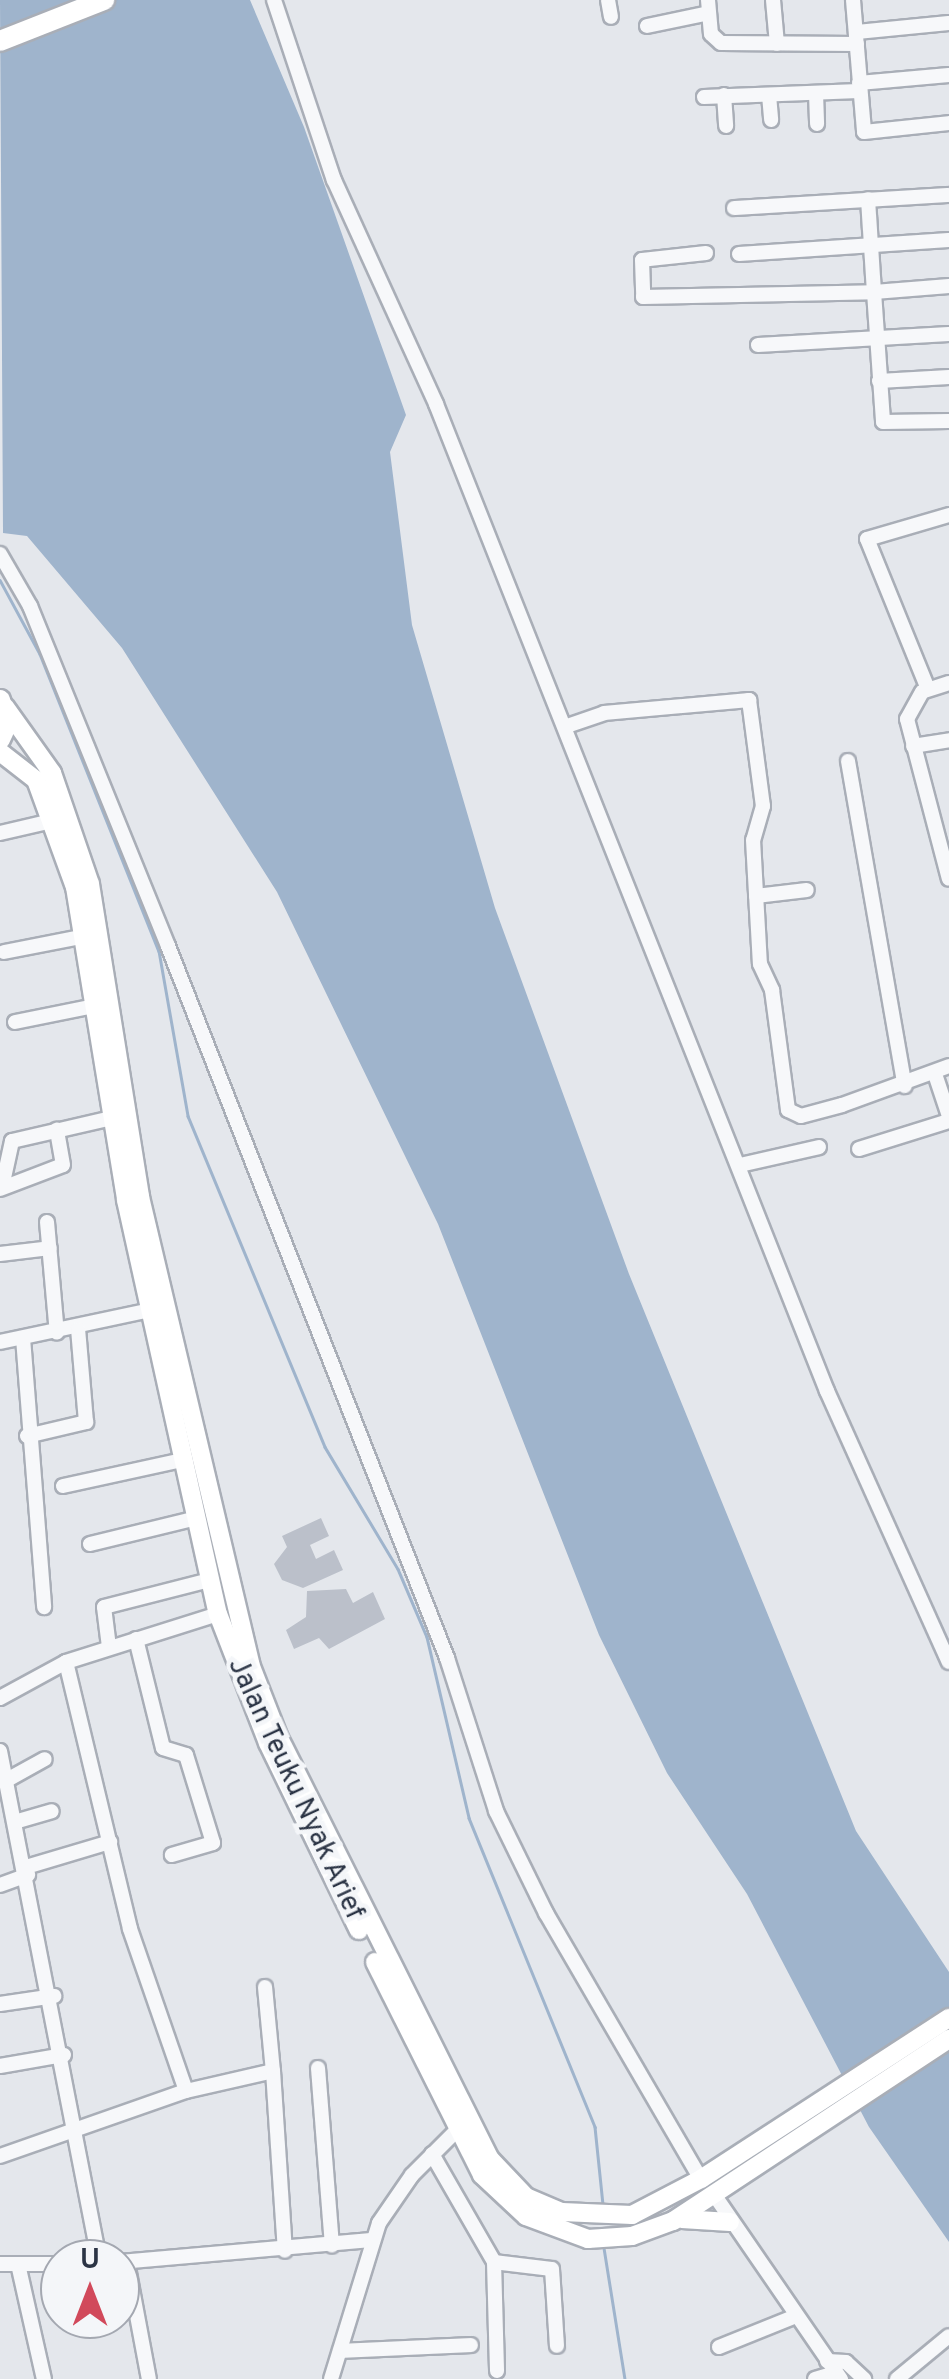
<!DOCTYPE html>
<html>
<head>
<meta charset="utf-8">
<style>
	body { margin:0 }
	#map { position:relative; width:949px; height:2379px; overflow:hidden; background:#e4e7ec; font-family:Overpass,sans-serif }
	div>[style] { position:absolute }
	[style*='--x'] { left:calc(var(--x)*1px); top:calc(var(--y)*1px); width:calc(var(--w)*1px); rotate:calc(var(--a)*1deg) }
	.water>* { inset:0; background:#9fb4cc }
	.stream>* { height:2.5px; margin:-1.25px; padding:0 1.25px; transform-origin:1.25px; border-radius:1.25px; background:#9fb4cc }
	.building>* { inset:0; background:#bbc0ca }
	.roads { filter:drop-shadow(2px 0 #a9aeb7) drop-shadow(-2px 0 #a9aeb7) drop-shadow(0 2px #a9aeb7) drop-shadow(0 -2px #a9aeb7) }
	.minor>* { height:14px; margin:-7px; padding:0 7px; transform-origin:7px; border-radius:7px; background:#f7f8fa }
	.major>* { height:18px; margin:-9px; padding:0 9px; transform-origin:9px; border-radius:9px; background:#fff }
	.highway>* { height:20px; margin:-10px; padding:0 10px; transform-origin:10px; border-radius:10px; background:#fff }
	span { translate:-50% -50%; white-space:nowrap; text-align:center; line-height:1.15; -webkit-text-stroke:9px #f4f6f9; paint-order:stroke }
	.street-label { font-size:28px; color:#2b3445 }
	.north { position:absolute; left:40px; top:2239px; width:100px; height:100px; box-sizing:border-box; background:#f4f6f9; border:2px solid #a4a8b1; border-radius:50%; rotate:0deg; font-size:28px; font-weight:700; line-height:40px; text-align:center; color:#2b3445 }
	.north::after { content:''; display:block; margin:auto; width:35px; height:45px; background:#d1495b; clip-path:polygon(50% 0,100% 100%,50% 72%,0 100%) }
</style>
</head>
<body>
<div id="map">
	<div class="water">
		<div style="clip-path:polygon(0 0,250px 0,304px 127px,406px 415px,390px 452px,412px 625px,495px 908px,629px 1274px,856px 1831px,949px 1972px,949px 2242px,869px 2127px,747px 1894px,667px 1773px,599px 1635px,438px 1224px,277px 892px,122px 648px,27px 536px,3px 533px)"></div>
	</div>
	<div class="stream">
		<div style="--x:0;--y:580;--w:84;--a:61.6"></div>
		<div style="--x:40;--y:654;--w:320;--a:68.2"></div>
		<div style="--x:159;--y:951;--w:168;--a:80"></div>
		<div style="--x:188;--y:1116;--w:358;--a:67.5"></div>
		<div style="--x:325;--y:1447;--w:142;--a:59.1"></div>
		<div style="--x:398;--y:1569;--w:74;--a:66.9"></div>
		<div style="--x:427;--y:1637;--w:186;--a:76.9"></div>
		<div style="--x:469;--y:1818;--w:334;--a:67.8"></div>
		<div style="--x:595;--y:2127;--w:78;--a:84.1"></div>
		<div style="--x:604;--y:2248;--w:133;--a:80.9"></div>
	</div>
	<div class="building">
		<div style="clip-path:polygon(321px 1518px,329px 1536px,310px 1545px,316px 1559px,334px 1550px,343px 1570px,303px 1588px,282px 1580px,274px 1564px,287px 1547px,282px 1536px)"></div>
		<div style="clip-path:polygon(346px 1589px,353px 1603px,373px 1592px,385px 1619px,329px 1649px,319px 1638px,294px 1649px,286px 1630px,306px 1617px,307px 1591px)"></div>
	</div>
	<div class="roads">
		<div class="minor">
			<div style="--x:274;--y:0;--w:190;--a:71.6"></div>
			<div style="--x:334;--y:180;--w:246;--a:65.5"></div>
			<div style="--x:436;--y:404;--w:1062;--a:68.39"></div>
			<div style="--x:827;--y:1391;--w:297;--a:65.8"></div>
			<div style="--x:608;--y:0;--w:17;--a:80"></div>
			<div style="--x:708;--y:0;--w:34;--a:85"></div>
			<div style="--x:711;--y:34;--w:13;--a:42"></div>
			<div style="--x:721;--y:43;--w:136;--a:0.4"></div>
			<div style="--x:773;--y:0;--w:44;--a:84.8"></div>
			<div style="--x:853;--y:0;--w:132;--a:85.2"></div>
			<div style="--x:864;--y:132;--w:85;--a:-6"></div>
			<div style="--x:647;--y:26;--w:63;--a:-11.8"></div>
			<div style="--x:857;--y:32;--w:92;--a:-5.6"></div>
			<div style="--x:859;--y:83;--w:90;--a:-5.1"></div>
			<div style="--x:816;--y:93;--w:31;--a:88"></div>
			<div style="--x:724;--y:95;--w:31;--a:86"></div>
			<div style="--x:769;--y:95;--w:25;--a:85"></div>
			<div style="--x:704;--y:97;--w:155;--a:-2.2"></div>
			<div style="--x:734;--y:208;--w:215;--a:-3.5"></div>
			<div style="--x:706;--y:253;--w:64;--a:173.8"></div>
			<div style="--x:642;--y:260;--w:37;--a:88"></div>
			<div style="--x:643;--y:297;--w:231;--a:-1.2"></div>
			<div style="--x:874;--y:292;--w:93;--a:-93.7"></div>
			<div style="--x:739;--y:254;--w:210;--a:-3.8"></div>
			<div style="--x:949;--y:286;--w:75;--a:175.4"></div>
			<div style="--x:874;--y:292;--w:130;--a:86"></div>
			<div style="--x:883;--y:422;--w:66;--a:-0.9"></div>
			<div style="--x:758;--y:345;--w:191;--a:-3.3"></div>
			<div style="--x:879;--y:381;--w:70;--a:-3.3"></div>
			<div style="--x:0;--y:554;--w:60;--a:60"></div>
			<div style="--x:30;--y:606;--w:367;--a:67.9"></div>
			<div style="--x:168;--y:946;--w:765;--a:68.6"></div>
			<div style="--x:447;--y:1658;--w:161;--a:72.2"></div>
			<div style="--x:496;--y:1811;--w:114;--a:63.9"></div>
			<div style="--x:546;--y:1913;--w:308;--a:59.8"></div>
			<div style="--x:949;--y:683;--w:28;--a:162"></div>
			<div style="--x:922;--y:692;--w:31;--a:119"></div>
			<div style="--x:907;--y:719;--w:165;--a:75.3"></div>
			<div style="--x:928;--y:689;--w:162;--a:-112.1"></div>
			<div style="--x:867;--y:539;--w:85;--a:-16.3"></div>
			<div style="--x:567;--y:726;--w:39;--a:-19"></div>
			<div style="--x:604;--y:713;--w:146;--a:-5.1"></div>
			<div style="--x:749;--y:700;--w:107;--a:82.5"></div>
			<div style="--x:763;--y:806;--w:35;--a:106"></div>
			<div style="--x:753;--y:840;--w:124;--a:86.8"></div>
			<div style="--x:760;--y:964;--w:29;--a:65"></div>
			<div style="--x:772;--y:990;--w:121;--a:82.4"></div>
			<div style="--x:788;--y:1110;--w:14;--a:25"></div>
			<div style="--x:801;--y:1116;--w:42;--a:-15"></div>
			<div style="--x:842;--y:1105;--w:114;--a:-20"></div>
			<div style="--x:913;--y:746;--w:36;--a:-9"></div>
			<div style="--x:848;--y:761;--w:330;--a:80.1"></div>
			<div style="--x:0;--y:833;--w:57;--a:-13.1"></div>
			<div style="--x:756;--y:896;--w:51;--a:-6.7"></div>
			<div style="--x:4;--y:952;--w:84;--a:-11"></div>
			<div style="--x:15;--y:1022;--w:86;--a:-11.4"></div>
			<div style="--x:935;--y:1074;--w:44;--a:71.6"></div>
			<div style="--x:859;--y:1149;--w:94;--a:-17.3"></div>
			<div style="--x:740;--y:1165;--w:81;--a:-12.8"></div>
			<div style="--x:2;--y:1187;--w:47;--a:-77.7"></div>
			<div style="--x:12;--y:1141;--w:103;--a:-13"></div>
			<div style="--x:0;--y:1189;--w:67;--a:-20.9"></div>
			<div style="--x:63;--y:1165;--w:36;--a:-100"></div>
			<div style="--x:47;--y:1222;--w:111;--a:84.9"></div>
			<div style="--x:0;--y:1254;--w:50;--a:-6.8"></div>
			<div style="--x:23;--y:1338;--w:270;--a:85.5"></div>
			<div style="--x:0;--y:1342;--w:154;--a:-12"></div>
			<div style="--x:27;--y:1436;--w:61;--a:-13.3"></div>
			<div style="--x:86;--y:1422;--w:93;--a:-94.9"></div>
			<div style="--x:63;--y:1486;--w:122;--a:-12.3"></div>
			<div style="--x:90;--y:1544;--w:110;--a:-13.7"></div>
			<div style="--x:136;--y:1639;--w:112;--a:76.1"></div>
			<div style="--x:163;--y:1748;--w:24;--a:17"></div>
			<div style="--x:186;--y:1755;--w:92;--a:72.9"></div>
			<div style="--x:213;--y:1843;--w:43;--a:163.7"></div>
			<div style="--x:109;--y:1647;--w:40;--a:-97.1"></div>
			<div style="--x:104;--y:1607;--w:109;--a:-14.3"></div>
			<div style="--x:66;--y:1662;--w:275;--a:76.5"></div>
			<div style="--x:130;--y:1929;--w:171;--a:70.9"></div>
			<div style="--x:0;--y:1698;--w:75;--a:-28.6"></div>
			<div style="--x:66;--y:1662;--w:159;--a:-17.5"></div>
			<div style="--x:0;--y:1751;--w:518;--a:78.97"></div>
			<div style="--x:7;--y:1780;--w:43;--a:-28.9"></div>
			<div style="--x:18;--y:1821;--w:35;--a:-16"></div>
			<div style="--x:26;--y:1867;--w:88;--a:-16.6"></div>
			<div style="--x:0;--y:1885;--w:30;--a:-20"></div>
			<div style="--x:265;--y:1987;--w:84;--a:84.6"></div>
			<div style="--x:0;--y:2004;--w:55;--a:-8.4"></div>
			<div style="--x:0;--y:2066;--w:65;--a:-9.8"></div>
			<div style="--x:318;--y:2068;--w:178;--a:85.5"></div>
			<div style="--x:432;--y:2154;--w:125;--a:60.1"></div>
			<div style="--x:494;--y:2262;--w:109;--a:88.4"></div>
			<div style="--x:0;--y:2156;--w:197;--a:-19.3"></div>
			<div style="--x:186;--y:2091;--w:89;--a:-12.9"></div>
			<div style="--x:273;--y:2071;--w:180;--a:86.2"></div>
			<div style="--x:713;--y:2193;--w:226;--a:55.5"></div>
			<div style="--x:120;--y:2262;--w:252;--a:-5"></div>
			<div style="--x:127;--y:2262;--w:119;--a:79.4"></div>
			<div style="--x:494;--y:2262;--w:58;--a:6.9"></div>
			<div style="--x:552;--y:2269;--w:77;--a:86.3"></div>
			<div style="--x:0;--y:2264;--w:60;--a:0"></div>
			<div style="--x:18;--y:2264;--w:118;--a:77.3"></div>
			<div style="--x:719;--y:2347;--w:83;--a:-21.9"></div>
			<div style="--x:340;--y:2351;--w:131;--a:-2.6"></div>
			<div style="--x:827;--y:2361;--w:19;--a:3"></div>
			<div style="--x:846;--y:2362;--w:25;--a:43"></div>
			<div style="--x:331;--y:2379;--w:163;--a:-72.9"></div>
			<div style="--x:379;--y:2223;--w:58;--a:-55.5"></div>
			<div style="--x:412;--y:2175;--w:62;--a:-45"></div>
			<div style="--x:815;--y:2379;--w:21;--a:-17"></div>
			<div style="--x:897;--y:2379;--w:67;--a:-39.6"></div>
		</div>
		<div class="major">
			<div style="--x:5;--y:707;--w:81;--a:54.5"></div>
			<div style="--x:52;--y:773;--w:117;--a:71.1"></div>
			<div style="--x:90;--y:884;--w:317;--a:80.9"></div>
			<div style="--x:140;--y:1197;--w:480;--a:76.7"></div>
			<div style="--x:250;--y:1664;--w:77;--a:68.7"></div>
			<div style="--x:278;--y:1736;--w:472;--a:63.4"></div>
			<div style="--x:489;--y:2158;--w:54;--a:46.5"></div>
			<div style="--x:526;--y:2197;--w:39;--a:23"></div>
			<div style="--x:562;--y:2212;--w:70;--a:2.5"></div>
			<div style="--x:632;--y:2215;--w:78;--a:-27.6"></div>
			<div style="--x:701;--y:2179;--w:296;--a:-33"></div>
			<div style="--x:0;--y:752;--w:46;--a:37.9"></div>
			<div style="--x:36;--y:780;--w:114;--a:70"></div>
			<div style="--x:75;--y:887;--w:317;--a:80.7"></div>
			<div style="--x:126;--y:1200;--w:424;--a:77.5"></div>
			<div style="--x:218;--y:1614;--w:138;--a:68.8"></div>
			<div style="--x:268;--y:1743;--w:208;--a:64.1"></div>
			<div style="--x:375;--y:1962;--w:238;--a:63.3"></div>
			<div style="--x:482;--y:2175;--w:60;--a:43"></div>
			<div style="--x:526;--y:2216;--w:66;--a:20.4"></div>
			<div style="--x:588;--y:2239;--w:44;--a:-3.9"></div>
			<div style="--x:632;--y:2236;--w:44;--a:-20.1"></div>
			<div style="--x:673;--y:2221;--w:331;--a:-33.4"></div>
			<div style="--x:682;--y:2219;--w:48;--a:3.6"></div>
		</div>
		<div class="highway">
			<div style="--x:0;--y:41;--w:112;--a:-21.5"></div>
			<div style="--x:0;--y:700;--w:25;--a:74"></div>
			<div style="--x:7;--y:724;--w:17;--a:115"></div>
		</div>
	</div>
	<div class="street-label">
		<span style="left:295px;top:1789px;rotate:65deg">Jalan Teuku Nyak Arief</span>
	</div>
	<div class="north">U</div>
</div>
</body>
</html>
